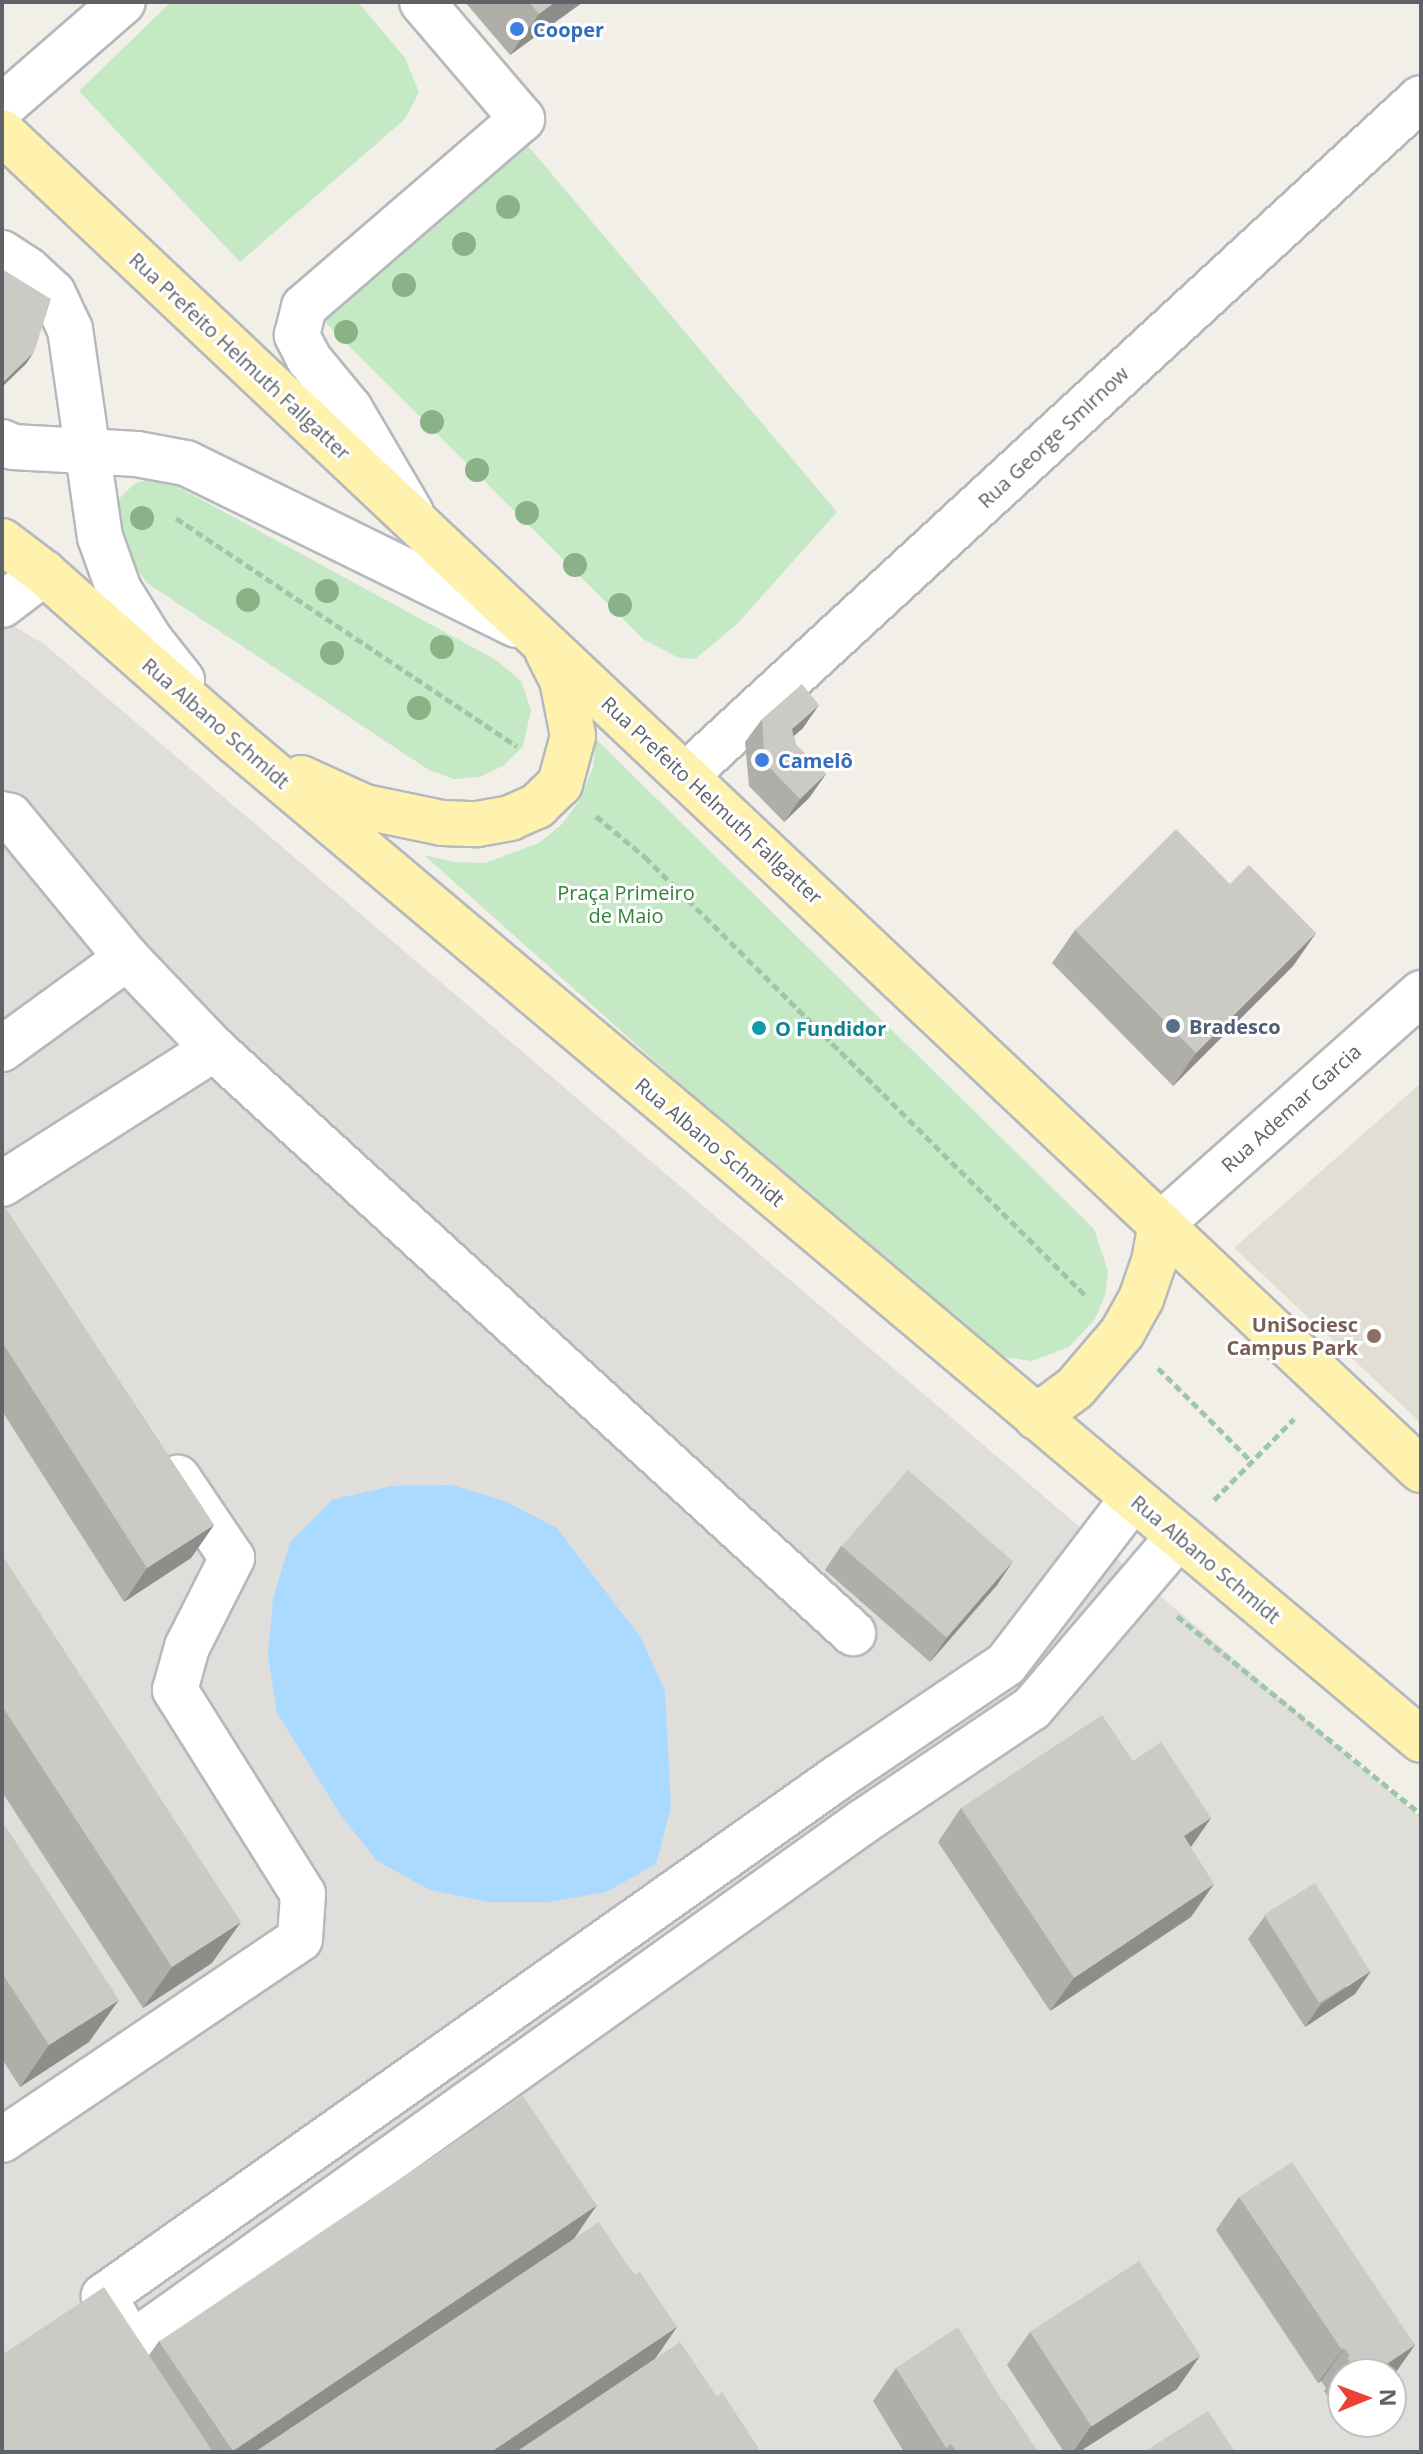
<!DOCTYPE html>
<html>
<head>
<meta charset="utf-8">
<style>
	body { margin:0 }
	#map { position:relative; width:1423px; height:2454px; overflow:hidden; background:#f1efe8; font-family:"Open Sans",sans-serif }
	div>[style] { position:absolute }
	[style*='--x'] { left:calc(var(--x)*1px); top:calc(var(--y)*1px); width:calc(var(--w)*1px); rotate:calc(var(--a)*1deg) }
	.industrial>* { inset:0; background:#e0deda }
	.education>* { inset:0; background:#e1ded6 }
	.green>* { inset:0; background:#c5e8c5 }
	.water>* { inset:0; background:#aadaff }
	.path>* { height:5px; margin-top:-2.5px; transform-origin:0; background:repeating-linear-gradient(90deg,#9cc7a9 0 8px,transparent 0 12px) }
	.roads { filter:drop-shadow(2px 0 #b5b8bc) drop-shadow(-2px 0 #b5b8bc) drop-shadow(0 2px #b5b8bc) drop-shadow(0 -2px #b5b8bc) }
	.minor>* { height:44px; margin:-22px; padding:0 22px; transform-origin:22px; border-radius:22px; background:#fff }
	.major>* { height:44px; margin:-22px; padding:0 22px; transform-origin:22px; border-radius:22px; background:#fff2af }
	.trees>* { width:24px; height:24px; margin:-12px; border-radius:50%; background:#89b387 }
	.wall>* { inset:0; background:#afaea9 }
	.shaded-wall>* { inset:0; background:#8f8d8a }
	.building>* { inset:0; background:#cccac5; transform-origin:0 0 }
	.dots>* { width:22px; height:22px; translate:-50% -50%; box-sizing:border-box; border:4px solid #fff; border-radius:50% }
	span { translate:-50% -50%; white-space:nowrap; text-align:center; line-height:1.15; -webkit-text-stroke:6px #fff; paint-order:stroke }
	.shop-label { font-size:20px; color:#366cbe; font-weight:700 }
	.left { translate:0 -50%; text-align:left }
	.street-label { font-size:20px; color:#5f6368 }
	.park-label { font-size:20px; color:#348238 }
	.service-label { font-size:20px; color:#4e5e75; font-weight:700 }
	.culture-label { font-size:20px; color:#0d838f; font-weight:700 }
	.education-label { font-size:20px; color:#785e54; font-weight:700 }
	.right { translate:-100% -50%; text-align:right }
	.frame { position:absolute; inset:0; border:4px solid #5f6368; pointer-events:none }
	.north { position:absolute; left:1327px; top:2358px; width:80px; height:80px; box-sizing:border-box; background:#fff; border:2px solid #bfc1c3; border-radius:50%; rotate:89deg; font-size:22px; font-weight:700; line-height:32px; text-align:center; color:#5f6368 }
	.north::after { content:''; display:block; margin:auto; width:28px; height:36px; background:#ea4335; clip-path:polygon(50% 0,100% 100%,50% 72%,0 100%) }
</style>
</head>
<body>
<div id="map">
	<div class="industrial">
		<div style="clip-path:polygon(evenodd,2px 619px,44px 644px,1421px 1818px,1421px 2452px,2px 2452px,2px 619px,1343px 2374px,1391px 2374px,1391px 2422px,1343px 2422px,1343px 2374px)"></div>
	</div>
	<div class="education">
		<div style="clip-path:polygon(1421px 1083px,1421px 1423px,1234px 1248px)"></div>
	</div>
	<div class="green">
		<div style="clip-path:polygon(171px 2px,358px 2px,405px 58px,419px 92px,405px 119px,240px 262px,79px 91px)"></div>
		<div style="clip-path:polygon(523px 140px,837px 512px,737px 624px,695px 659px,679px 658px,643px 639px,322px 319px)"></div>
		<div style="clip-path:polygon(152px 478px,169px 482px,496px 660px,521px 681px,531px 710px,523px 746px,503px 766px,479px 777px,454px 779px,429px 770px,147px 583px,133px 564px,114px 521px,118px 500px,134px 484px)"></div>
		<div style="clip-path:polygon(596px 739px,1094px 1229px,1108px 1271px,1105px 1295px,1095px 1319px,1069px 1347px,1032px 1361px,991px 1355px,973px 1345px,424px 855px,455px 862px,485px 863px,539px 843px,562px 824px,580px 800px,593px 767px)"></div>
	</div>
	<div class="water">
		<div style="clip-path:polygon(451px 1485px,505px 1501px,557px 1528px,641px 1638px,665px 1691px,671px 1807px,656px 1864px,606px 1892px,549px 1902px,489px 1902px,430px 1890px,377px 1861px,340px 1814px,277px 1713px,268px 1655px,273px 1599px,290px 1542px,332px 1500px,391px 1486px)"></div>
	</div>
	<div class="path">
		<div style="--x:176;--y:518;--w:410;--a:33.8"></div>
		<div style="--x:596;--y:816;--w:64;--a:39.9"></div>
		<div style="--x:645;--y:857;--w:622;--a:44.87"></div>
		<div style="--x:1158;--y:1368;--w:132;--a:45"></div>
		<div style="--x:1214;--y:1500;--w:114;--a:-45.4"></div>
		<div style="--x:1177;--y:1616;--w:314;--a:39.1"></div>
	</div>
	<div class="roads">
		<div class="minor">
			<div style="--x:2;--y:107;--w:160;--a:-41"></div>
			<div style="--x:2;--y:253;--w:30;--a:33"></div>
			<div style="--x:27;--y:269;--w:35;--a:43"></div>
			<div style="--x:53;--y:293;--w:40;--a:65"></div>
			<div style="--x:70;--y:329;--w:210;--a:81.8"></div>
			<div style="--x:100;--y:537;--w:56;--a:70.3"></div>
			<div style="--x:119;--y:590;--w:60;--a:57.9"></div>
			<div style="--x:151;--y:641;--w:50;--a:51.5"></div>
			<div style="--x:2;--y:442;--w:12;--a:24"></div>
			<div style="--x:13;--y:447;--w:124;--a:3.2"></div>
			<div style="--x:137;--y:454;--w:50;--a:10.4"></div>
			<div style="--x:186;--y:463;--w:368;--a:26.1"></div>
			<div style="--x:411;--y:513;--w:121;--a:-120.4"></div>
			<div style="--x:350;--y:409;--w:65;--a:-129.4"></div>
			<div style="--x:309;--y:359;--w:27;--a:-117"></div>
			<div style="--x:297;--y:335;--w:29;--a:-76"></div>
			<div style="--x:304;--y:307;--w:288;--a:-40.8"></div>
			<div style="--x:522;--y:119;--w:154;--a:-130.5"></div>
			<div style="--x:2;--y:605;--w:53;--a:-37.3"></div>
			<div style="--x:686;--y:775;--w:999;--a:-42.65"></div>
			<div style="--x:2;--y:814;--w:8;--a:14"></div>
			<div style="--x:10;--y:816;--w:184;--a:50.5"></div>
			<div style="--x:127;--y:958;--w:126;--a:46.3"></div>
			<div style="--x:214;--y:1049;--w:866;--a:42.43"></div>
			<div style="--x:2;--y:1049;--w:155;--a:-36.1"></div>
			<div style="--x:2;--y:1184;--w:251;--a:-32.5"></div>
			<div style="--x:1161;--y:1224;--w:348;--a:-41.6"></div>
			<div style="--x:1133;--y:1498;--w:209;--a:127.4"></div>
			<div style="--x:1006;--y:1664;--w:204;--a:146"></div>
			<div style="--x:837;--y:1778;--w:898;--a:144.75"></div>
			<div style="--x:104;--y:2296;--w:55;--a:60.6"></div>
			<div style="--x:131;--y:2344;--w:900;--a:-35.51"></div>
			<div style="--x:864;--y:1821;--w:202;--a:-33.9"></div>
			<div style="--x:1032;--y:1708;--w:226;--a:-49.5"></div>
			<div style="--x:2;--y:2140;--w:359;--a:-34"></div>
			<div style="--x:300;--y:1939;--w:45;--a:-86.2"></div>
			<div style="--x:303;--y:1894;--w:241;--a:-122.1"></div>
			<div style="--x:175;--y:1690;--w:45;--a:-74.4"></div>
			<div style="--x:187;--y:1647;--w:100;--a:-63.2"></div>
			<div style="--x:232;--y:1558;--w:97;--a:-124"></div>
		</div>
		<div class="major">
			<div style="--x:2;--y:132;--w:1950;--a:43.32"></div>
			<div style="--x:2;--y:541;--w:53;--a:37.3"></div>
			<div style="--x:44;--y:573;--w:256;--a:41.4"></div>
			<div style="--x:236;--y:742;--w:1549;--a:40.1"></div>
			<div style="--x:301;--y:778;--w:70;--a:24.4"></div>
			<div style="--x:365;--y:807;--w:79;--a:11.7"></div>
			<div style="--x:442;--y:823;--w:35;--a:2"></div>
			<div style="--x:477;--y:824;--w:34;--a:-10"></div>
			<div style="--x:510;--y:818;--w:30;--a:-24"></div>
			<div style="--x:537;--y:806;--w:32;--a:-44"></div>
			<div style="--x:560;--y:784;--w:50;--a:-74.8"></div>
			<div style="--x:573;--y:736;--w:57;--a:-101.1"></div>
			<div style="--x:562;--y:680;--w:33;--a:-117"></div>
			<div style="--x:1036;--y:1417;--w:49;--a:-36.6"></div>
			<div style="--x:1075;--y:1388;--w:72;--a:-49.5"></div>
			<div style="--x:1122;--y:1333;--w:39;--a:-61"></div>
			<div style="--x:1141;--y:1299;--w:39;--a:-71"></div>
			<div style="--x:1154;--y:1262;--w:39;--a:-80"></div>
		</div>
	</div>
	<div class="trees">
		<div style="left:508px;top:207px"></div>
		<div style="left:464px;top:244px"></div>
		<div style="left:404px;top:285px"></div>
		<div style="left:346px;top:332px"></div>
		<div style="left:432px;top:422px"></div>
		<div style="left:477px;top:470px"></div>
		<div style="left:527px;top:513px"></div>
		<div style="left:142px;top:518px"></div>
		<div style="left:575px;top:565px"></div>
		<div style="left:327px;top:591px"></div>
		<div style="left:248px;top:600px"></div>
		<div style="left:620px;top:605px"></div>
		<div style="left:442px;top:647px"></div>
		<div style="left:332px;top:653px"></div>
		<div style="left:419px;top:708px"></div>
	</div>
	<div class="wall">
		<div style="clip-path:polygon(465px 2px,583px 2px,510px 55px)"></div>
		<div style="clip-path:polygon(762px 719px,803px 728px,794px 736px,796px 745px,826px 774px,809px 798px,784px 822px,749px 786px,745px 742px)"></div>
		<div style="clip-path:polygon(1230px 884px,1316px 933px,1293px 966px,1173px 1086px,1052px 963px,1075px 930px)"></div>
		<div style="clip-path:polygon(2px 1203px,214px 1525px,191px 1558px,124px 1602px,2px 1411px)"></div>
		<div style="clip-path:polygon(841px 1546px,1013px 1561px,997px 1585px,930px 1662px,825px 1570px)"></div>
		<div style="clip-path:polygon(2px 1555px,212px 1963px,143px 2008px,2px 1792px)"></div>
		<div style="clip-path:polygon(1133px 1761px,1211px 1818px,1191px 1847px,1191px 1917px,1050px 2011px,938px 1842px,961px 1808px)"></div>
		<div style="clip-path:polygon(2px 1821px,89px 2042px,20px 2087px,2px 2059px)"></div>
		<div style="clip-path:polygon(1265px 1916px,1355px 1994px,1305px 2027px,1248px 1939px)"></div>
		<div style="clip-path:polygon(1239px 2197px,1415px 2345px,1391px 2379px,1391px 2374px,1343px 2374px,1343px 2411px,1339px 2414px,1324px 2391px,1326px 2388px,1321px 2381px,1318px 2383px,1216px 2230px)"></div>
		<div style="clip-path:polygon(597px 2205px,574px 2239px,630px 2269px,677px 2327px,654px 2360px,717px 2397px,757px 2452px,2px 2452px,149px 2355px,159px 2341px)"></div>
		<div style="clip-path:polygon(1030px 2332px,1177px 2389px,1079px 2452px,1064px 2452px,1007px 2365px)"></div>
		<div style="clip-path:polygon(896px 2368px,1002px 2401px,1038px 2452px,904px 2452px,873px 2401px)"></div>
	</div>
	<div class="shaded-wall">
		<div style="clip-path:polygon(555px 2px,583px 2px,510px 55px,539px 14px)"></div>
		<div style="clip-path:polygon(34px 352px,26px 364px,2px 387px,2px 383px)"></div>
		<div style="clip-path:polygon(819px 705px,803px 728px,775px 752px,792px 729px)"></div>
		<div style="clip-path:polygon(826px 774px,809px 798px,784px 822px,800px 799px)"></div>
		<div style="clip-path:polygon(1316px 933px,1293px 966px,1173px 1086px,1196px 1053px)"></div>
		<div style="clip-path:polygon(214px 1525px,191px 1558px,124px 1602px,147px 1568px)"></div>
		<div style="clip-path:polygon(1013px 1561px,997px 1585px,930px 1662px,946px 1639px)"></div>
		<div style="clip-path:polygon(1211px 1818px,1188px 1851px,1184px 1836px)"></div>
		<div style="clip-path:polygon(1214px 1884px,1191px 1917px,1050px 2011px,1074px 1978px)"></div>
		<div style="clip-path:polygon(241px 1922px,212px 1963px,143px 2008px,172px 1967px)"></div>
		<div style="clip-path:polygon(1371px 1971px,1355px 1994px,1305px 2027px,1321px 2004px)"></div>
		<div style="clip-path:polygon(119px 2000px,89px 2042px,20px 2087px,49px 2045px)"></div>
		<div style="clip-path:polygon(597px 2205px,568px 2247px,263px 2452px,232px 2452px)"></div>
		<div style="clip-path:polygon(677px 2327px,648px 2369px,523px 2452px,491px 2452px)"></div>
		<div style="clip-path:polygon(1415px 2345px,1391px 2379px,1391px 2374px,1372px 2374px)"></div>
		<div style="clip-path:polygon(1344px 2348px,1321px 2381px,1318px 2383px,1342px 2350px)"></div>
		<div style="clip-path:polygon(1200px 2356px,1177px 2389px,1079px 2452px,1073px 2452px,1091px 2426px)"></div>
	</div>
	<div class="building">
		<div style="clip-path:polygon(529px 2px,555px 2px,539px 14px)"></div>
		<div style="clip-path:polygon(2px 269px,51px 299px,34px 352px,2px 383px)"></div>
		<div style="clip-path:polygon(802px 684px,819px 705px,792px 729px,796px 745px,826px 774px,800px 799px,765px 763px,762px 719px)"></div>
		<div style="clip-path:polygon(1176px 829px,1230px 884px,1249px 865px,1316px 933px,1196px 1053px,1075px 930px)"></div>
		<div style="clip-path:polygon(2px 1203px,214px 1525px,147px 1568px,2px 1342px)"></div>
		<div style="left:908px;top:1470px;width:139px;height:101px;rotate:41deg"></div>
		<div style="clip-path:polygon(2px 1555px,241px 1922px,172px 1967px,2px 1706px)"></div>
		<div style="clip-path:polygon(1102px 1715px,1133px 1761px,1161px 1742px,1211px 1818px,1184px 1836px,1214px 1884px,1074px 1978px,961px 1808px)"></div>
		<div style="clip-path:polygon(2px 1821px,119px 2000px,49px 2045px,2px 1973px)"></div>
		<div style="left:1315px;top:1883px;width:104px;height:60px;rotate:58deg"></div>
		<div style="left:523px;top:2096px;width:132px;height:439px;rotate:56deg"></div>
		<div style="clip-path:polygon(1292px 2162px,1415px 2345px,1372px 2374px,1358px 2374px,1347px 2358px,1350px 2356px,1344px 2348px,1342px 2350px,1239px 2197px)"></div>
		<div style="clip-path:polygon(599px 2222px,634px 2275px,640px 2272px,677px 2327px,491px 2452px,255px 2452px)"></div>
		<div style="left:1139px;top:2261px;width:113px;height:130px;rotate:57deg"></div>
		<div style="clip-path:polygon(104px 2287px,213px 2452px,2px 2452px,2px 2355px)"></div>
		<div style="clip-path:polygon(958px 2327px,1002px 2401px,1004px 2400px,1038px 2452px,957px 2452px,951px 2444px,946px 2448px,896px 2368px)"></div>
		<div style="clip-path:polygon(680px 2342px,717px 2397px,722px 2392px,759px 2449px,754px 2452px,516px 2452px)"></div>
		<div style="clip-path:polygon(1208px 2411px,1235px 2452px,1144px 2452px)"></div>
	</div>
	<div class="dots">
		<div style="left:517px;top:29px;background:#3f7fe0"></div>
		<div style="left:762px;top:760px;background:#3f7fe0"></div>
		<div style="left:1173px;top:1026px;background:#5c6f8a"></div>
		<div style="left:759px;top:1028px;background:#0f9aa8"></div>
		<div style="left:1374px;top:1336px;background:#8d6e63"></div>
	</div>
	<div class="shop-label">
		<span class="left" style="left:533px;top:29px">Cooper</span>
		<span class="left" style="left:778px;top:760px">Camelô</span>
	</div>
	<div class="street-label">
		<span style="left:240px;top:356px;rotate:43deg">Rua Prefeito Helmuth Fallgatter</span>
		<span style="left:1053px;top:437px;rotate:-43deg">Rua George Smirnow</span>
		<span style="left:216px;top:723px;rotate:41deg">Rua Albano Schmidt</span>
		<span style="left:712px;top:800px;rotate:43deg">Rua Prefeito Helmuth Fallgatter</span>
		<span style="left:1291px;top:1108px;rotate:-42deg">Rua Ademar Garcia</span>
		<span style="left:710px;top:1142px;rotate:40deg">Rua Albano Schmidt</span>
		<span style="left:1206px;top:1559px;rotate:40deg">Rua Albano Schmidt</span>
	</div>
	<div class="park-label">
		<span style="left:626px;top:904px">Praça Primeiro<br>de Maio</span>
	</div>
	<div class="service-label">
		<span class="left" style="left:1189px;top:1026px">Bradesco</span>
	</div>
	<div class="culture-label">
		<span class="left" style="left:775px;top:1028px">O Fundidor</span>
	</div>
	<div class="education-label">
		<span class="right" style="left:1358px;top:1336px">UniSociesc<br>Campus Park</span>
	</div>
	<div class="frame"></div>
	<div class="north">N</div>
</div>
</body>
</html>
